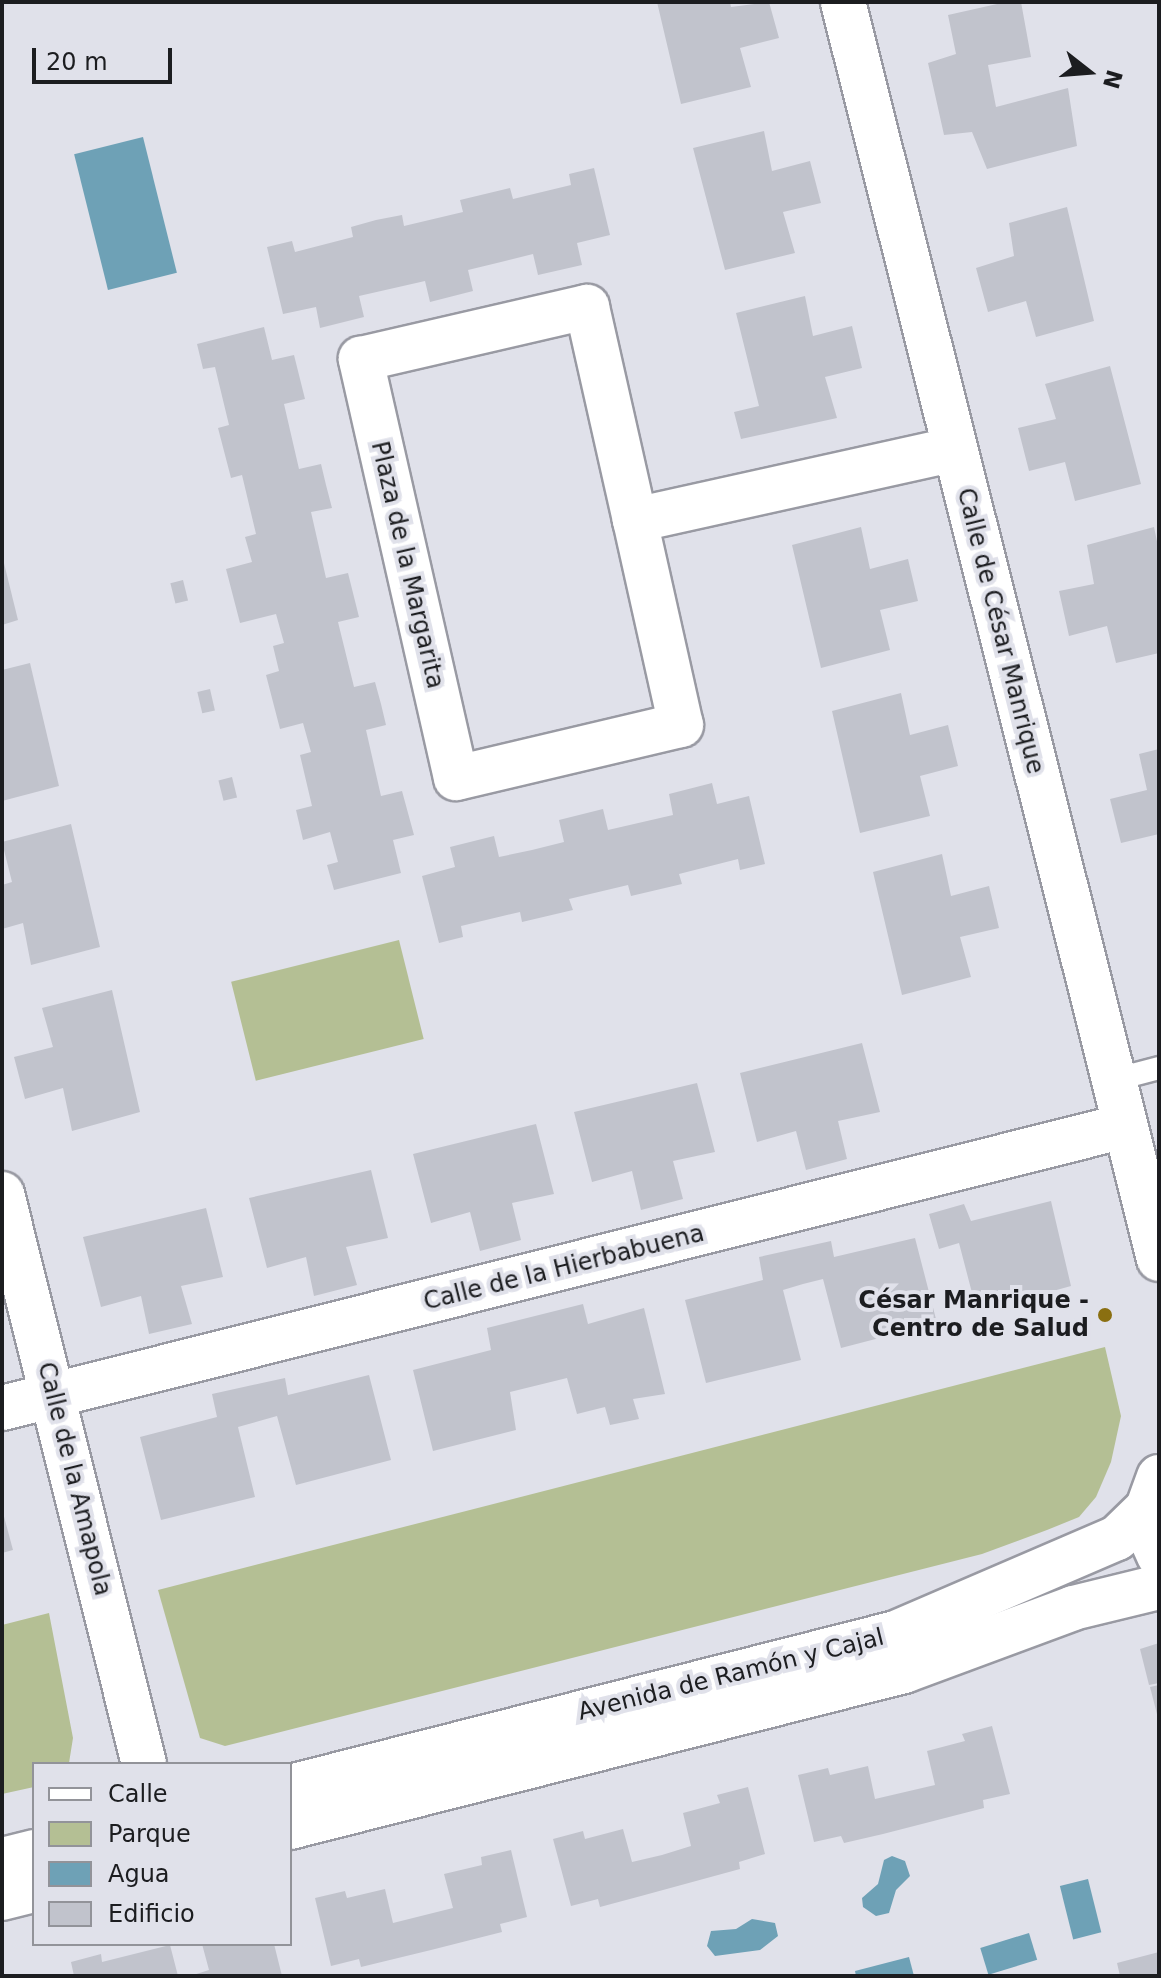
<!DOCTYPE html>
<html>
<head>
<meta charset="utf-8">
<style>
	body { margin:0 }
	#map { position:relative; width:1161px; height:1978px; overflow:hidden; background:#e0e1ea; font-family:"DejaVu Sans",sans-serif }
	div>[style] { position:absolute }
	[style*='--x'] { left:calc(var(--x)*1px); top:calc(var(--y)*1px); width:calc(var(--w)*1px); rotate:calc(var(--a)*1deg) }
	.green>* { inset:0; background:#b4bf94; transform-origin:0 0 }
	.water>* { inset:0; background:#6ea1b6; transform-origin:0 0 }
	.building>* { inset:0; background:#c1c3cc; transform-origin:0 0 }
	.roads { filter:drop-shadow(2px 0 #999aa3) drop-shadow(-2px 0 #999aa3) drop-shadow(0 2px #999aa3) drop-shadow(0 -2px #999aa3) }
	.service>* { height:22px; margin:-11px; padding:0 11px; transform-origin:11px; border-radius:11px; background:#fff }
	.minor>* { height:44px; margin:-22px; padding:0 22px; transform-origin:22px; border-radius:22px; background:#fff }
	.tertiary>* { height:44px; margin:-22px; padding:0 22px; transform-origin:22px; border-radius:22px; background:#fff }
	.dots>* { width:22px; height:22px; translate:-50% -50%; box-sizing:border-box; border:4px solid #e0e1ea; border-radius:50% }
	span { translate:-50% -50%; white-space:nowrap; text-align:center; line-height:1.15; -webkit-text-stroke:8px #e0e1ea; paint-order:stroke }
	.street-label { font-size:24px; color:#1c1d20 }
	.poi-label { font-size:24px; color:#1c1d20; font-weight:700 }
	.right { translate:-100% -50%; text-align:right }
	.frame { position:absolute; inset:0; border:4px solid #1c1d20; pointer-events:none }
	.legend { position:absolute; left:32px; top:1762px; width:260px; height:184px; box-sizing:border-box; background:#e0e1ea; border:2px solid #929399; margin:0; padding:10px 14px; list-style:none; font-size:24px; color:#1c1d20 }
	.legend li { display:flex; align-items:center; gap:16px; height:40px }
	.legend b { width:40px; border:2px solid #929399 }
	.north { position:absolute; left:1049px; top:32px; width:80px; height:80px; -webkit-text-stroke:6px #e0e1ea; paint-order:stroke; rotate:107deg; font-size:22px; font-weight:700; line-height:32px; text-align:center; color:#1c1d20 }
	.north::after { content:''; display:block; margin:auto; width:28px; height:36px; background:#1c1d20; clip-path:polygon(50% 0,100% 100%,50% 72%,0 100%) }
	.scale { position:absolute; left:32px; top:48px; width:140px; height:36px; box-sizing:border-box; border:4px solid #1c1d20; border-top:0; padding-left:10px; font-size:24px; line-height:28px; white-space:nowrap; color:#1c1d20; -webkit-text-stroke:6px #e0e1ea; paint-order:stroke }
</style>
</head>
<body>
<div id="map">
	<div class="green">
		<div style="left:399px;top:940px;width:102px;height:173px;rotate:76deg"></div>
		<div style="clip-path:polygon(1105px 1347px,1121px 1416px,1111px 1462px,1096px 1497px,1079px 1517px,1047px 1530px,982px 1554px,225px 1746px,200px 1738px,158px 1590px)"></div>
		<div style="clip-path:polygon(49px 1613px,73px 1738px,69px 1763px,34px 1764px,34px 1787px,2px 1794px,2px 1625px)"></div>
	</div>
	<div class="water">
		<div style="left:143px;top:137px;width:140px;height:71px;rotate:76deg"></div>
		<div style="clip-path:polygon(892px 1856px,905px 1861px,910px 1876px,896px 1890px,889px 1913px,876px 1916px,863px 1907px,862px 1898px,878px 1884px,884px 1860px)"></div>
		<div style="left:1088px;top:1879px;width:55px;height:29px;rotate:76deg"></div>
		<div style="clip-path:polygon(752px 1919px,775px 1923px,778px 1936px,760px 1950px,715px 1956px,707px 1946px,711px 1931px,736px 1929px)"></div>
		<div style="left:1029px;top:1933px;width:28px;height:51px;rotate:73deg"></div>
		<div style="clip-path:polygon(909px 1957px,914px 1976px,856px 1976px,855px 1971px)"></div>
	</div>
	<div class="building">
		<div style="clip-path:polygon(657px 2px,730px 2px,731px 7px,769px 2px,779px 38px,740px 48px,751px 87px,681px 104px)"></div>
		<div style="clip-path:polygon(1006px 2px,1021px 2px,1031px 57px,988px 65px,996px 107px,1068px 88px,1077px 146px,987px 169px,972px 132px,944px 135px,928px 63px,956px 54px,948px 15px)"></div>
		<div style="clip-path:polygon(764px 131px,772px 171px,810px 161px,821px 203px,783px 212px,795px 253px,725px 270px,693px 148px)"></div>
		<div style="clip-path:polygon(594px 168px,610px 235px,577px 243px,582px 265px,538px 275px,533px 254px,501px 262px,468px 270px,473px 291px,430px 302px,425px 281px,359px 296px,364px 317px,320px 328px,316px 307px,283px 314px,267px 247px,292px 241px,295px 252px,353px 237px,351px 227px,376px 220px,402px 215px,404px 226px,463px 212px,460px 200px,510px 188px,513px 199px,571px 185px,569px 174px)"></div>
		<div style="clip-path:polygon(1067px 207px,1094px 321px,1036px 337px,1026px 301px,988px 312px,976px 268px,1014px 256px,1009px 223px)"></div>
		<div style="clip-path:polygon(805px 296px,813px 336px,852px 326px,862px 368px,825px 377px,837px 418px,741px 439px,734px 412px,759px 406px,736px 313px)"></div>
		<div style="clip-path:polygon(264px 327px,272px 360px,294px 355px,305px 399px,284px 404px,299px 469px,321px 464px,326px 485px,332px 508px,311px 512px,326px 578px,348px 573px,359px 617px,338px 622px,354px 687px,375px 682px,381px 704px,386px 725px,366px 730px,381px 796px,402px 791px,414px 835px,393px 840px,401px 873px,334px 890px,327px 865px,338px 862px,330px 832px,303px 840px,296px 810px,312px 806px,300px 755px,311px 752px,303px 723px,280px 729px,266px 675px,279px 671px,273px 646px,284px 643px,276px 614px,240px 623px,226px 569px,252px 562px,245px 537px,256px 534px,242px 475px,231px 478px,218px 428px,229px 425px,215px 367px,203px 369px,197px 344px)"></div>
		<div style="clip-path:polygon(1110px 366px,1141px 484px,1075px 501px,1065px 462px,1029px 471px,1018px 428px,1056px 419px,1045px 384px)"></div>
		<div style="clip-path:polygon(861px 527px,870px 569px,908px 559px,918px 601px,880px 610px,890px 650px,821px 668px,792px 545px)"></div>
		<div style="clip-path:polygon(1154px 527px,1159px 551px,1159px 653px,1116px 663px,1107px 626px,1069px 636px,1059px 591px,1094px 584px,1087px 545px)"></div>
		<div style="clip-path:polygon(2px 555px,18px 620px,2px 625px)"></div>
		<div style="left:183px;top:580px;width:21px;height:13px;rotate:76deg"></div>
		<div style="clip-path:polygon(30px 663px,59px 786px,2px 801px,2px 670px)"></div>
		<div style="left:210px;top:689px;width:22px;height:13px;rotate:77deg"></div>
		<div style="clip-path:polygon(901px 693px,910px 735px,948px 725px,958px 766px,920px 776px,930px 816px,860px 833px,832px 711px)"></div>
		<div style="clip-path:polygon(1159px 749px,1159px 834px,1121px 843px,1110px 799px,1147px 790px,1139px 754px)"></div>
		<div style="left:232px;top:777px;width:21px;height:14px;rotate:76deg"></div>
		<div style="clip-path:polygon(712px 783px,717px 804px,749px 796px,765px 864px,740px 870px,738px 859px,679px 874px,682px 884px,631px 896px,628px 885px,569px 899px,573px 910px,522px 922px,520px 912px,461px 926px,463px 937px,439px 943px,422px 876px,455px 867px,450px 847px,494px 836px,499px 857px,532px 850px,564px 842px,559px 820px,603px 809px,608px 830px,673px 815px,669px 794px)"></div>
		<div style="clip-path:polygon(71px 824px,100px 947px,31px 965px,23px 923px,2px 929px,2px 885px,12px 882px,2px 842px)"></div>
		<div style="clip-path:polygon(942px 854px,951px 896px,989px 886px,999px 928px,960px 937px,971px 977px,902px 995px,873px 872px)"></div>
		<div style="clip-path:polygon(112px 990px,140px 1112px,72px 1131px,63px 1088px,25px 1099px,14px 1057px,53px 1047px,42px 1008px)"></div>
		<div style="clip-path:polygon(862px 1043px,880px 1112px,838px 1121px,847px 1159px,806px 1170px,796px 1131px,757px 1142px,740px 1073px)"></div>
		<div style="clip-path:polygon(697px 1083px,715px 1152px,673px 1161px,683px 1199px,641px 1210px,632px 1171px,592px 1182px,574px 1112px)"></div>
		<div style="clip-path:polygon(536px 1124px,554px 1194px,512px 1203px,521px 1240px,480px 1251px,470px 1212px,431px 1223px,413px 1154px)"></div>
		<div style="clip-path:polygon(371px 1170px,388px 1238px,346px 1247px,357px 1285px,314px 1296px,306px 1257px,267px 1268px,249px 1198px)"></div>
		<div style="clip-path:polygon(1051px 1201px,1071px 1286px,977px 1312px,959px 1243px,939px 1249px,929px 1214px,964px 1204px,971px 1221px)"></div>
		<div style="clip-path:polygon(206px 1208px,223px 1277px,181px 1286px,192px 1324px,149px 1334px,141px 1296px,101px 1307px,83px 1237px)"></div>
		<div style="clip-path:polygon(915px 1238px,937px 1323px,841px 1348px,823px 1279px,803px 1284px,783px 1290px,801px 1360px,706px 1383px,685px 1300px,763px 1280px,759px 1257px,831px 1241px,834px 1257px)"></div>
		<div style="clip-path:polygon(583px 1304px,588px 1324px,644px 1308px,665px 1394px,633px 1399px,639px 1419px,610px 1425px,605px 1407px,577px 1414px,567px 1378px,510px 1392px,516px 1430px,433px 1451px,413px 1370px,491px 1350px,487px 1328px)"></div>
		<div style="clip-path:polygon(369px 1375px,391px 1460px,296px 1485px,277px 1416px,238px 1427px,255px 1497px,161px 1520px,140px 1437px,217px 1417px,212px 1394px,285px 1378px,288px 1395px)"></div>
		<div style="clip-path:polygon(2px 1509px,13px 1550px,2px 1553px)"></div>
		<div style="clip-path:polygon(1159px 1643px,1159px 1683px,1149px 1685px,1140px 1649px)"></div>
		<div style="clip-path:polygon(1159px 1685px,1159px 1718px,1158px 1718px,1150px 1687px)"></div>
		<div style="clip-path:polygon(992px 1726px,1010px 1794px,983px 1800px,984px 1808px,883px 1834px,844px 1843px,841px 1836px,814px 1842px,798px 1775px,828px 1768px,830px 1775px,868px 1766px,875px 1799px,935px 1785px,927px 1751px,965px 1741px,962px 1734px)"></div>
		<div style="clip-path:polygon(748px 1787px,765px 1854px,739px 1862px,740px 1869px,641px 1896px,600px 1907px,598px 1899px,571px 1906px,553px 1839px,583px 1831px,585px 1839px,623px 1829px,632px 1862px,662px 1855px,691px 1846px,683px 1813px,720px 1803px,717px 1795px)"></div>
		<div style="clip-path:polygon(511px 1850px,527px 1917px,500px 1924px,502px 1932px,431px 1950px,361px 1967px,359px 1959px,331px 1966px,315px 1898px,345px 1891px,347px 1898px,385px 1889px,393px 1923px,453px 1908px,444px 1874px,482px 1865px,481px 1857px)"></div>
		<div style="clip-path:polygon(202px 1944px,274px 1944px,282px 1976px,190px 1976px,209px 1970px)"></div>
		<div style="clip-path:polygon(170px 1945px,178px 1976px,74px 1976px,71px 1962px,101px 1954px,102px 1962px)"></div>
		<div style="clip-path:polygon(1159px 1952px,1159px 1976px,1120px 1976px,1117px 1963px)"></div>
	</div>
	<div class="roads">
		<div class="service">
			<div style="--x:1113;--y:1080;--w:48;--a:-14.6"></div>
		</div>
		<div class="minor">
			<div style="--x:635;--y:520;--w:210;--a:77.4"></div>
			<div style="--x:681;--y:725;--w:231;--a:166.7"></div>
			<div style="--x:456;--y:778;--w:430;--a:-102.8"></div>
			<div style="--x:361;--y:359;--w:232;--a:-13"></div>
			<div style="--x:587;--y:307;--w:218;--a:77.3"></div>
			<div style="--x:635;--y:520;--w:327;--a:-12.5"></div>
			<div style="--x:2;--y:1194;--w:587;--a:76.01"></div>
			<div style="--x:2;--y:1408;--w:1158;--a:-14.1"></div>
		</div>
		<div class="tertiary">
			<div style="--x:843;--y:2;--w:1296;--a:75.89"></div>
			<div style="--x:1159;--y:1477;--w:33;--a:110"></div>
			<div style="--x:1148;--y:1508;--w:23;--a:90"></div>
			<div style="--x:1148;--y:1531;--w:27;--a:66"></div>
			<div style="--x:290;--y:1787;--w:625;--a:-14.26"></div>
			<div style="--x:896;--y:1633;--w:241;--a:-23.3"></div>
			<div style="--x:1117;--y:1538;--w:43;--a:-44.1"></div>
			<div style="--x:290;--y:1827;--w:634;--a:-14.26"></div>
			<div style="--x:904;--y:1671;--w:180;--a:-20.4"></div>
			<div style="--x:1073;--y:1608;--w:89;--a:-13.7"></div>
			<div style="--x:2;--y:1860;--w:33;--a:-14"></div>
			<div style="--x:2;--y:1898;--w:33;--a:-14"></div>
		</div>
	</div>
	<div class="dots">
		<div style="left:1105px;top:1315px;background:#8a6f11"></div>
	</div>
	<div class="street-label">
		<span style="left:407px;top:565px;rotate:77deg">Plaza de la Margarita</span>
		<span style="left:1000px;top:631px;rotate:76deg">Calle de César Manrique</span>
		<span style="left:564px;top:1268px;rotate:-14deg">Calle de la Hierbabuena</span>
		<span style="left:74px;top:1479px;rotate:76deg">Calle de la Amapola</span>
		<span style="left:731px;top:1675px;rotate:-14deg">Avenida de Ramón y Cajal</span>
	</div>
	<div class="poi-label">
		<span class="right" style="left:1089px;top:1315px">César Manrique -<br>Centro de Salud</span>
	</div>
	<div class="frame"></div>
	<ul class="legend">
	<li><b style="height:10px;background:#fff"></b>Calle</li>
	<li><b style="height:22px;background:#b4bf94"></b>Parque</li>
	<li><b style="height:22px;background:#6ea1b6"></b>Agua</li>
	<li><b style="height:22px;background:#c1c3cc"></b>Edificio</li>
	</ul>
	<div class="north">N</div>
	<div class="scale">20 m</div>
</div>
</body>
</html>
